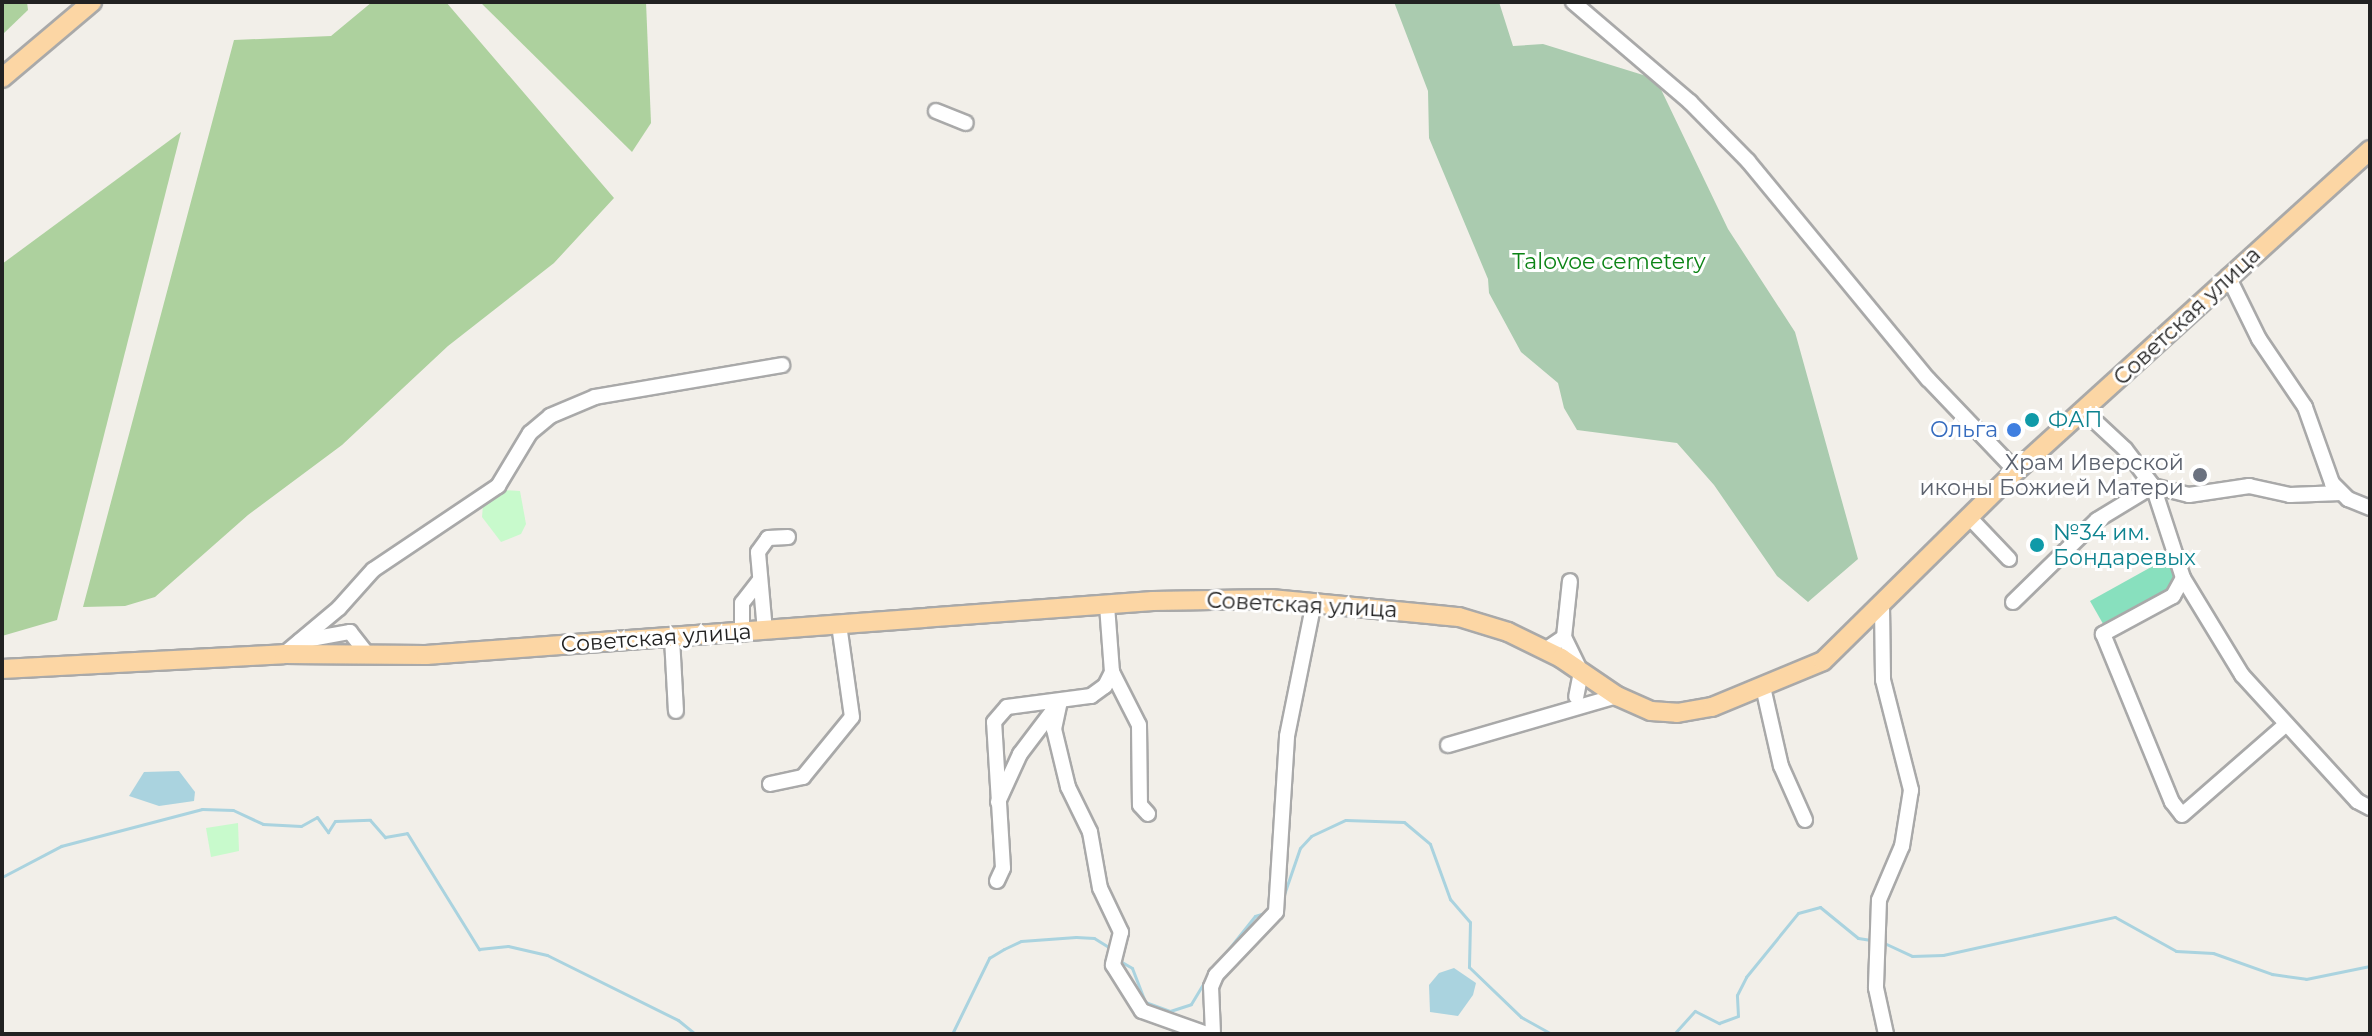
<!DOCTYPE html>
<html>
<head>
<meta charset="utf-8">
<style>
	body { margin:0 }
	#map { position:relative; width:2372px; height:1036px; overflow:hidden; background:#f2efe9; font-family:Montserrat,sans-serif }
	div>[style] { position:absolute }
	[style*='--x'] { left:calc(var(--x)*1px); top:calc(var(--y)*1px); width:calc(var(--w)*1px); rotate:calc(var(--a)*1deg) }
	.forest>* { inset:0; background:#add19e }
	.cemetery>* { inset:0; background:#aacbaf }
	.park>* { inset:0; background:#c8facc }
	.pitch>* { inset:0; background:#88e0be }
	.water>* { inset:0; background:#aad3df }
	.stream>* { height:3px; margin:-1.5px; padding:0 1.5px; transform-origin:1.5px; border-radius:1.5px; background:#aad3df }
	.roads { filter:drop-shadow(2px 0 #a9a9a9) drop-shadow(-2px 0 #a9a9a9) drop-shadow(0 2px #a9a9a9) drop-shadow(0 -2px #a9a9a9) }
	.minor>* { height:14px; margin:-7px; padding:0 7px; transform-origin:7px; border-radius:7px; background:#fff }
	.major>* { height:18px; margin:-9px; padding:0 9px; transform-origin:9px; border-radius:9px; background:#fcd6a4 }
	.dots>* { width:22px; height:22px; translate:-50% -50%; box-sizing:border-box; border:4px solid #fff; border-radius:50% }
	span { translate:-50% -50%; white-space:nowrap; text-align:center; line-height:1.15; -webkit-text-stroke:6px #fff; paint-order:stroke }
	.park-label { font-size:22px; color:#0c8416 }
	.street-label { font-size:22px; color:#222 }
	.culture-label { font-size:22px; color:#0d838f }
	.left { translate:0 -50%; text-align:left }
	.shop-label { font-size:22px; color:#366cbe }
	.right { translate:-100% -50%; text-align:right }
	.worship-label { font-size:22px; color:#5b616d }
	.frame { position:absolute; inset:0; border:4px solid #222; pointer-events:none }
</style>
</head>
<body>
<div id="map">
	<div class="forest">
		<div style="clip-path:polygon(2px 2px,27px 2px,28px 10px,2px 35px)"></div>
		<div style="clip-path:polygon(372px 2px,446px 2px,614px 198px,554px 263px,448px 346px,342px 445px,248px 515px,155px 597px,125px 606px,83px 607px,234px 40px,331px 36px)"></div>
		<div style="clip-path:polygon(480px 2px,646px 2px,651px 123px,632px 152px)"></div>
		<div style="clip-path:polygon(181px 132px,57px 620px,2px 636px,2px 264px)"></div>
	</div>
	<div class="cemetery">
		<div style="clip-path:polygon(1394px 2px,1499px 2px,1513px 46px,1543px 44px,1656px 79px,1728px 229px,1795px 332px,1858px 559px,1808px 602px,1777px 576px,1714px 485px,1677px 443px,1577px 430px,1564px 408px,1558px 383px,1521px 352px,1489px 293px,1488px 279px,1429px 138px,1428px 91px)"></div>
	</div>
	<div class="park">
		<div style="clip-path:polygon(502px 490px,520px 491px,526px 524px,521px 534px,501px 542px,482px 517px,483px 505px)"></div>
		<div style="clip-path:polygon(238px 823px,239px 851px,211px 857px,206px 828px)"></div>
	</div>
	<div class="pitch">
		<div style="clip-path:polygon(2171px 556px,2180px 578px,2172px 594px,2106px 629px,2090px 601px)"></div>
	</div>
	<div class="water">
		<div style="clip-path:polygon(179px 771px,195px 792px,194px 801px,159px 806px,129px 796px,144px 772px)"></div>
		<div style="clip-path:polygon(1454px 968px,1476px 983px,1473px 995px,1458px 1016px,1430px 1012px,1429px 985px,1439px 973px)"></div>
	</div>
	<div class="stream">
		<div style="--x:2;--y:877;--w:67;--a:-27.7"></div>
		<div style="--x:61;--y:846;--w:146;--a:-14.7"></div>
		<div style="--x:202;--y:809;--w:31;--a:2"></div>
		<div style="--x:233;--y:810;--w:33;--a:25"></div>
		<div style="--x:263;--y:824;--w:38;--a:3"></div>
		<div style="--x:301;--y:826;--w:18;--a:-29"></div>
		<div style="--x:317;--y:817;--w:19;--a:54"></div>
		<div style="--x:328;--y:832;--w:13;--a:-58"></div>
		<div style="--x:335;--y:821;--w:35;--a:-2"></div>
		<div style="--x:370;--y:820;--w:23;--a:49"></div>
		<div style="--x:385;--y:837;--w:22;--a:-10"></div>
		<div style="--x:407;--y:833;--w:137;--a:58.2"></div>
		<div style="--x:479;--y:949;--w:29;--a:-6"></div>
		<div style="--x:508;--y:946;--w:40;--a:13"></div>
		<div style="--x:547;--y:955;--w:146;--a:26.4"></div>
		<div style="--x:678;--y:1020;--w:22;--a:39"></div>
		<div style="--x:1280;--y:906;--w:61;--a:-71"></div>
		<div style="--x:1300;--y:848;--w:16;--a:-47"></div>
		<div style="--x:1311;--y:836;--w:38;--a:-25"></div>
		<div style="--x:1346;--y:820;--w:58;--a:2"></div>
		<div style="--x:1404;--y:822;--w:34;--a:40"></div>
		<div style="--x:1430;--y:844;--w:59;--a:70"></div>
		<div style="--x:1450;--y:899;--w:30;--a:49"></div>
		<div style="--x:1470;--y:922;--w:45;--a:91.3"></div>
		<div style="--x:1469;--y:967;--w:72;--a:43.9"></div>
		<div style="--x:1521;--y:1017;--w:35;--a:29"></div>
		<div style="--x:1882;--y:942;--w:33;--a:25"></div>
		<div style="--x:1912;--y:956;--w:31;--a:-2"></div>
		<div style="--x:1943;--y:955;--w:176;--a:-12.5"></div>
		<div style="--x:2115;--y:917;--w:70;--a:29.1"></div>
		<div style="--x:2176;--y:951;--w:37;--a:3"></div>
		<div style="--x:2213;--y:953;--w:63;--a:19.6"></div>
		<div style="--x:2272;--y:974;--w:34;--a:8"></div>
		<div style="--x:2306;--y:979;--w:65;--a:-11.5"></div>
		<div style="--x:1120;--y:961;--w:14;--a:30"></div>
		<div style="--x:1132;--y:968;--w:36;--a:69"></div>
		<div style="--x:1145;--y:1002;--w:27;--a:20"></div>
		<div style="--x:1170;--y:1011;--w:22;--a:-18"></div>
		<div style="--x:1191;--y:1004;--w:33;--a:-59"></div>
		<div style="--x:1212;--y:970;--w:69;--a:-51.5"></div>
		<div style="--x:1255;--y:916;--w:16;--a:-18"></div>
		<div style="--x:952;--y:1034;--w:85;--a:-64"></div>
		<div style="--x:989;--y:958;--w:17;--a:-31"></div>
		<div style="--x:1004;--y:949;--w:19;--a:-25"></div>
		<div style="--x:1021;--y:941;--w:55;--a:-4.2"></div>
		<div style="--x:1076;--y:937;--w:18;--a:3"></div>
		<div style="--x:1094;--y:938;--w:19;--a:32"></div>
		<div style="--x:1674;--y:1034;--w:31;--a:-48"></div>
		<div style="--x:1695;--y:1011;--w:27;--a:27"></div>
		<div style="--x:1719;--y:1023;--w:20;--a:-20"></div>
		<div style="--x:1738;--y:1016;--w:21;--a:-93"></div>
		<div style="--x:1737;--y:995;--w:20;--a:-63"></div>
		<div style="--x:1746;--y:977;--w:82;--a:-50.9"></div>
		<div style="--x:1798;--y:913;--w:23;--a:-15"></div>
		<div style="--x:1820;--y:907;--w:49;--a:39.2"></div>
		<div style="--x:1858;--y:938;--w:13;--a:9"></div>
	</div>
	<div class="roads">
		<div class="minor">
			<div style="--x:1573;--y:2;--w:154;--a:40.5"></div>
			<div style="--x:1690;--y:102;--w:83;--a:45.5"></div>
			<div style="--x:1748;--y:161;--w:283;--a:50.5"></div>
			<div style="--x:1928;--y:379;--w:127;--a:46.3"></div>
			<div style="--x:936;--y:111;--w:32;--a:22"></div>
			<div style="--x:2228;--y:276;--w:70;--a:63.8"></div>
			<div style="--x:2259;--y:339;--w:82;--a:55.9"></div>
			<div style="--x:2305;--y:407;--w:81;--a:70.4"></div>
			<div style="--x:2332;--y:483;--w:23;--a:45"></div>
			<div style="--x:2348;--y:499;--w:24;--a:22"></div>
			<div style="--x:2084;--y:411;--w:56;--a:42.8"></div>
			<div style="--x:2125;--y:449;--w:46;--a:52.9"></div>
			<div style="--x:2153;--y:486;--w:97;--a:71.9"></div>
			<div style="--x:2183;--y:578;--w:114;--a:58.7"></div>
			<div style="--x:2242;--y:675;--w:171;--a:47.6"></div>
			<div style="--x:2357;--y:801;--w:15;--a:28"></div>
			<div style="--x:1969;--y:517;--w:58;--a:46.4"></div>
			<div style="--x:2183;--y:578;--w:21;--a:119"></div>
			<div style="--x:2173;--y:596;--w:80;--a:151.5"></div>
			<div style="--x:2103;--y:634;--w:182;--a:67.7"></div>
			<div style="--x:2172;--y:802;--w:16;--a:52"></div>
			<div style="--x:2182;--y:815;--w:135;--a:-41.1"></div>
			<div style="--x:2013;--y:602;--w:117;--a:-44.3"></div>
			<div style="--x:2097;--y:520;--w:66;--a:-31.3"></div>
			<div style="--x:2153;--y:486;--w:37;--a:14"></div>
			<div style="--x:2189;--y:495;--w:61;--a:-8.5"></div>
			<div style="--x:2249;--y:486;--w:42;--a:12.4"></div>
			<div style="--x:2290;--y:495;--w:51;--a:-2.2"></div>
			<div style="--x:1882;--y:606;--w:74;--a:89.2"></div>
			<div style="--x:1883;--y:680;--w:114;--a:75.7"></div>
			<div style="--x:1911;--y:790;--w:57;--a:99.1"></div>
			<div style="--x:1902;--y:846;--w:59;--a:113.1"></div>
			<div style="--x:1879;--y:900;--w:88;--a:92"></div>
			<div style="--x:1876;--y:988;--w:47;--a:77.7"></div>
			<div style="--x:765;--y:631;--w:79;--a:-95.1"></div>
			<div style="--x:758;--y:552;--w:17;--a:-54"></div>
			<div style="--x:768;--y:538;--w:20;--a:-3"></div>
			<div style="--x:742;--y:632;--w:29;--a:-90"></div>
			<div style="--x:742;--y:603;--w:29;--a:-52"></div>
			<div style="--x:1564;--y:637;--w:39;--a:64"></div>
			<div style="--x:1581;--y:672;--w:25;--a:101"></div>
			<div style="--x:672;--y:638;--w:73;--a:86.9"></div>
			<div style="--x:300;--y:641;--w:51;--a:-10.2"></div>
			<div style="--x:350;--y:632;--w:28;--a:52"></div>
			<div style="--x:1545;--y:650;--w:23;--a:-34"></div>
			<div style="--x:1564;--y:637;--w:56;--a:-83.9"></div>
			<div style="--x:284;--y:654;--w:72;--a:-39.9"></div>
			<div style="--x:339;--y:608;--w:51;--a:-48.2"></div>
			<div style="--x:373;--y:570;--w:151;--a:-33.9"></div>
			<div style="--x:498;--y:486;--w:62;--a:-58.9"></div>
			<div style="--x:530;--y:433;--w:26;--a:-40"></div>
			<div style="--x:550;--y:416;--w:49;--a:-22.9"></div>
			<div style="--x:595;--y:397;--w:190;--a:-9.7"></div>
			<div style="--x:1112;--y:672;--w:59;--a:63"></div>
			<div style="--x:1139;--y:725;--w:80;--a:89.3"></div>
			<div style="--x:1140;--y:805;--w:12;--a:48"></div>
			<div style="--x:1763;--y:687;--w:81;--a:77.2"></div>
			<div style="--x:1781;--y:766;--w:59;--a:66"></div>
			<div style="--x:1060;--y:701;--w:29;--a:102"></div>
			<div style="--x:1054;--y:729;--w:60;--a:76.4"></div>
			<div style="--x:1068;--y:787;--w:50;--a:63.9"></div>
			<div style="--x:1090;--y:832;--w:57;--a:79.9"></div>
			<div style="--x:1100;--y:888;--w:49;--a:64.5"></div>
			<div style="--x:1121;--y:932;--w:34;--a:104"></div>
			<div style="--x:1113;--y:965;--w:54;--a:57.8"></div>
			<div style="--x:1142;--y:1011;--w:69;--a:19.5"></div>
			<div style="--x:1448;--y:745;--w:176;--a:-16.2"></div>
			<div style="--x:770;--y:784;--w:34;--a:-12"></div>
			<div style="--x:803;--y:777;--w:77;--a:-50.8"></div>
			<div style="--x:852;--y:717;--w:93;--a:-98"></div>
			<div style="--x:998;--y:802;--w:53;--a:-65.4"></div>
			<div style="--x:1020;--y:754;--w:63;--a:-52.8"></div>
			<div style="--x:997;--y:881;--w:14;--a:-65"></div>
			<div style="--x:1003;--y:868;--w:146;--a:-93.5"></div>
			<div style="--x:994;--y:722;--w:20;--a:-49"></div>
			<div style="--x:1007;--y:707;--w:85;--a:-7.5"></div>
			<div style="--x:1091;--y:696;--w:17;--a:-36"></div>
			<div style="--x:1105;--y:686;--w:16;--a:-63"></div>
			<div style="--x:1112;--y:672;--w:67;--a:-94.3"></div>
			<div style="--x:1213;--y:1034;--w:47;--a:-92.4"></div>
			<div style="--x:1211;--y:987;--w:13;--a:-67"></div>
			<div style="--x:1216;--y:975;--w:87;--a:-46.4"></div>
			<div style="--x:1276;--y:912;--w:176;--a:-86.4"></div>
			<div style="--x:1287;--y:736;--w:137;--a:-78.6"></div>
		</div>
		<div class="major">
			<div style="--x:2;--y:78;--w:118;--a:-40.2"></div>
			<div style="--x:2;--y:669;--w:282;--a:-3"></div>
			<div style="--x:284;--y:654;--w:142;--a:0.4"></div>
			<div style="--x:426;--y:655;--w:729;--a:-4.25"></div>
			<div style="--x:1153;--y:601;--w:118;--a:-1"></div>
			<div style="--x:1271;--y:599;--w:189;--a:5.5"></div>
			<div style="--x:1459;--y:617;--w:51;--a:17"></div>
			<div style="--x:1508;--y:632;--w:59;--a:26.1"></div>
			<div style="--x:1561;--y:658;--w:68;--a:34.2"></div>
			<div style="--x:1617;--y:696;--w:37;--a:24"></div>
			<div style="--x:1651;--y:711;--w:26;--a:4"></div>
			<div style="--x:1677;--y:713;--w:36;--a:-10"></div>
			<div style="--x:1712;--y:707;--w:120;--a:-22.5"></div>
			<div style="--x:1823;--y:661;--w:271;--a:-44.6"></div>
			<div style="--x:2016;--y:471;--w:478;--a:-42.2"></div>
		</div>
	</div>
	<div class="dots">
		<div style="left:2032px;top:420px;background:#0f9aa8"></div>
		<div style="left:2014px;top:430px;background:#3f7fe0"></div>
		<div style="left:2200px;top:475px;background:#6b7280"></div>
		<div style="left:2037px;top:545px;background:#0f9aa8"></div>
	</div>
	<div class="park-label">
		<span style="left:1609px;top:262px">Talovoe cemetery</span>
	</div>
	<div class="street-label">
		<span style="left:2187px;top:316px;rotate:-43deg">Советская улица</span>
		<span style="left:1302px;top:605px;rotate:3deg">Советская улица</span>
		<span style="left:656px;top:638px;rotate:-4deg">Советская улица</span>
	</div>
	<div class="culture-label">
		<span class="left" style="left:2048px;top:420px">ФАП</span>
		<span class="left" style="left:2053px;top:545px">№34 им.<br>Бондаревых</span>
	</div>
	<div class="shop-label">
		<span class="right" style="left:1998px;top:430px">Ольга</span>
	</div>
	<div class="worship-label">
		<span class="right" style="left:2184px;top:475px">Храм Иверской<br>иконы Божией Матери</span>
	</div>
	<div class="frame"></div>
</div>
</body>
</html>
